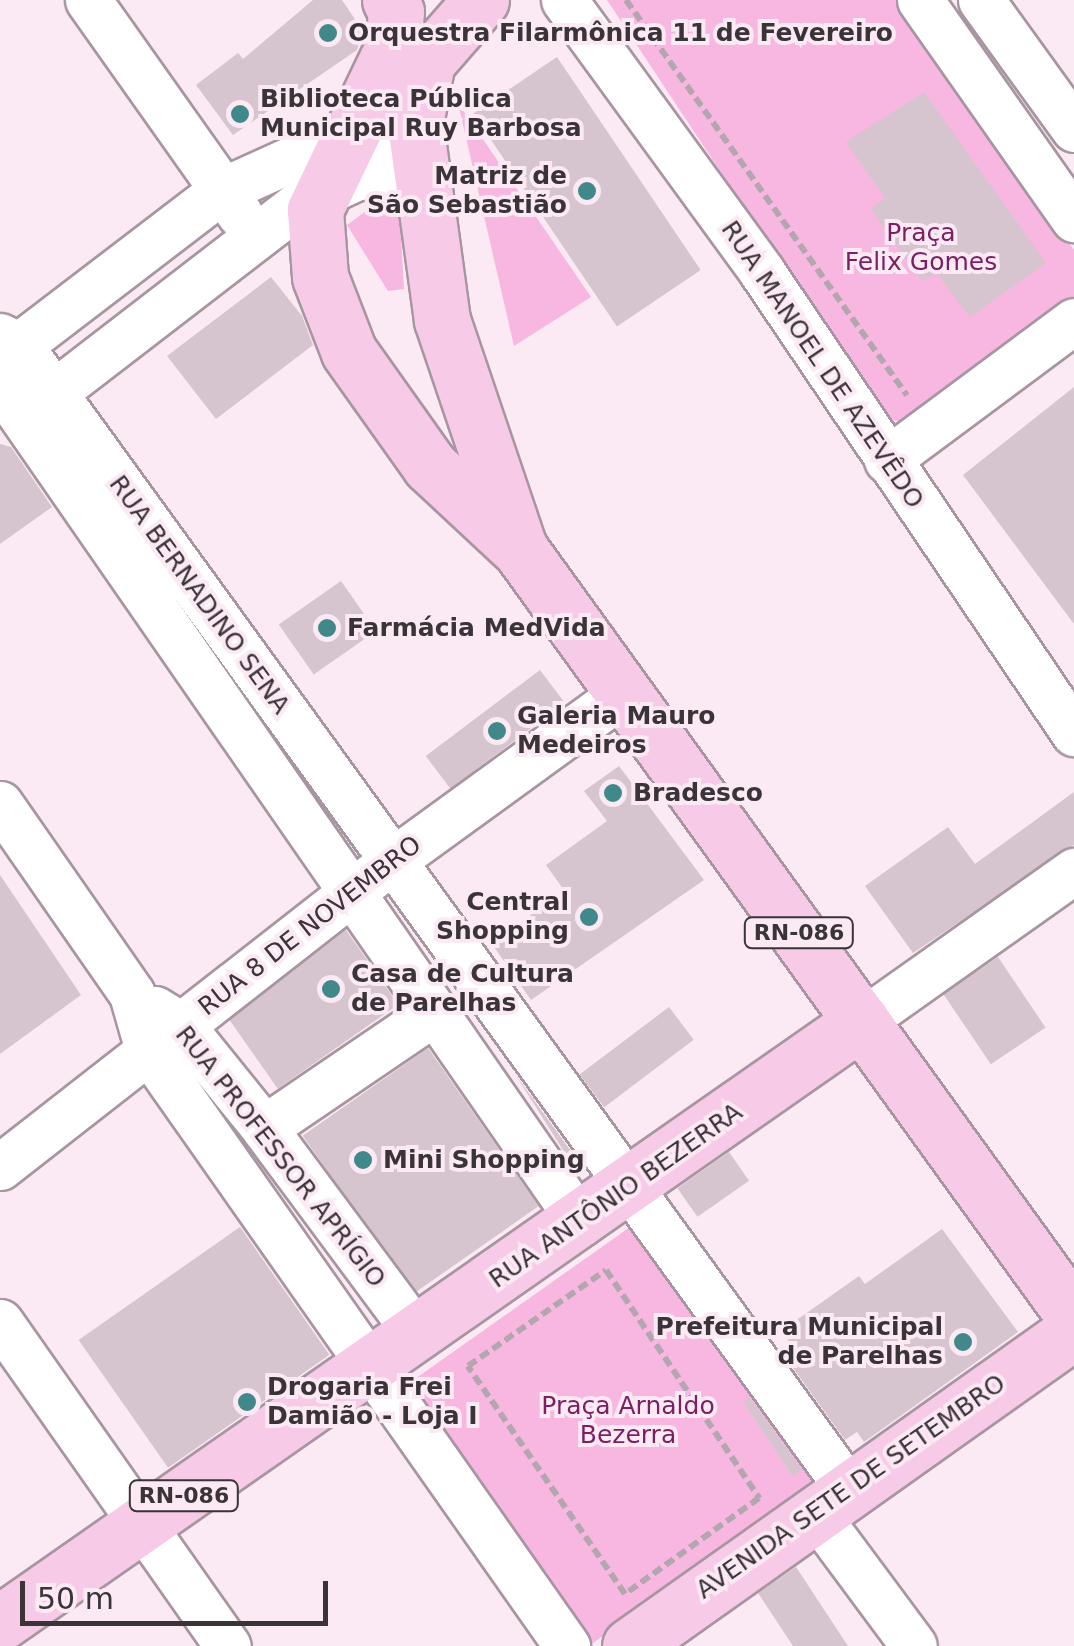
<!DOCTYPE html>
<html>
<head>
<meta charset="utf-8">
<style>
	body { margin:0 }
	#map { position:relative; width:1074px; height:1646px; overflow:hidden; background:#fbe9f4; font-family:"DejaVu Sans",sans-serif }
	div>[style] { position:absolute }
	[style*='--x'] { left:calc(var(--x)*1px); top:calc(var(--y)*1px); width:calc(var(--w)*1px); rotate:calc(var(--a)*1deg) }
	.green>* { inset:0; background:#f8b7e0 }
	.building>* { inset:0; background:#d6c4cf; transform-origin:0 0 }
	.path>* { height:6px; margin-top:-3px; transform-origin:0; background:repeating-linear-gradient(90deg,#b4a6af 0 10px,transparent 0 15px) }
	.roads { filter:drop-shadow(2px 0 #a796a1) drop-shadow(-2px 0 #a796a1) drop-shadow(0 2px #a796a1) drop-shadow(0 -2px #a796a1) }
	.minor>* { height:45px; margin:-22.5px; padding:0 22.5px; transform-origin:22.5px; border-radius:22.5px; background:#fff }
	.major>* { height:55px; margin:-27.5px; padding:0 27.5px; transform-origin:27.5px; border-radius:27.5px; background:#f7cae7 }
	.dots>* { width:28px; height:28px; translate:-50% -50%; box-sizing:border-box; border:5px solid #fbe9f4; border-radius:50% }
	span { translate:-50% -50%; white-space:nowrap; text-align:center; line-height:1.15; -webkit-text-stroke:8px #fbe9f4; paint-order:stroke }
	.shield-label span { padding:2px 8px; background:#fbe9f4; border:2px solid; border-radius:8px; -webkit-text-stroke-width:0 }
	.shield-label { font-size:22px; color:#3a3338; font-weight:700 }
	.poi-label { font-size:25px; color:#3a3338; font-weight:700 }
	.left { translate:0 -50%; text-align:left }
	.right { translate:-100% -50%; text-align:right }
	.park-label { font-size:25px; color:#7b1f62 }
	.street-label { font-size:25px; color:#3a3338 }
	.scale { position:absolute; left:20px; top:1581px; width:308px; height:45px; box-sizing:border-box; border:5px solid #3a3338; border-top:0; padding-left:12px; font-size:30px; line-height:35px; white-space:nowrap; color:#3a3338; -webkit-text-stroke:8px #fbe9f4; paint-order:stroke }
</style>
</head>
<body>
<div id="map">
	<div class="green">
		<div style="clip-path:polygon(607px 0,899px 0,1074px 250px,1074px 301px,911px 423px,884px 419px)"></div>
		<div style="clip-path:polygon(458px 103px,591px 297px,514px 346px)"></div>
		<div style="clip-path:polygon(385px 197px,399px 202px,404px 289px,388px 291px,347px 225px)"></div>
		<div style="clip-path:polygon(661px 1186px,856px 1475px,825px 1477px,589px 1646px,556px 1646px,375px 1390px,412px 1381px,640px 1220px)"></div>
	</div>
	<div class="building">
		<div style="clip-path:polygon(313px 0,342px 0,363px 31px,357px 50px,233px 135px,196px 85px,238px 53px,243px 59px)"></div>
		<div style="left:557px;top:57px;width:257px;height:101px;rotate:56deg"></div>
		<div style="clip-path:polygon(924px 92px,1046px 263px,970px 317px,936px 273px,922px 281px,871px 209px,885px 198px,846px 142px)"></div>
		<div style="clip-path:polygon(271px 277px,302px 316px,313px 345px,216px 419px,167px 356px)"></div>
		<div style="clip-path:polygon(1074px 387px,1074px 624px,963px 475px)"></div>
		<div style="clip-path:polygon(0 444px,11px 447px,52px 507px,0 544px)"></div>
		<div style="left:341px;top:581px;width:61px;height:76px;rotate:55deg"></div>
		<div style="left:540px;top:670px;width:41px;height:143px;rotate:53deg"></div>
		<div style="clip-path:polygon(619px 766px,704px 880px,531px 1000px,492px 944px,564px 890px,546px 865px,607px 821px,584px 791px)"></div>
		<div style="clip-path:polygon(1074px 792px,1074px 845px,913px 953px,865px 886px,948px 827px,975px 864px)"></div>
		<div style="clip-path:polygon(0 875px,81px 995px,0 1054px)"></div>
		<div style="left:346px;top:930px;width:91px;height:147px;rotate:55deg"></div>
		<div style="left:998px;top:957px;width:85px;height:66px;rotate:56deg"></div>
		<div style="left:669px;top:1007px;width:41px;height:112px;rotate:53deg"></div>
		<div style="left:428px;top:1048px;width:193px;height:153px;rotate:55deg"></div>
		<div style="clip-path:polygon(515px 1074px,573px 1154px,568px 1158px)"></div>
		<div style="left:729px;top:1152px;width:35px;height:63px;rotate:55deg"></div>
		<div style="left:240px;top:1227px;width:156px;height:197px;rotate:55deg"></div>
		<div style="clip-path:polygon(942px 1229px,1018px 1332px,864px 1442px,857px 1432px,845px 1440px,793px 1368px,804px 1361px,781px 1331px,859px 1276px,865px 1284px)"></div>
		<div style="clip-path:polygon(750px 1398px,802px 1470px,793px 1477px,743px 1402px)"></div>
		<div style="clip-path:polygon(796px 1567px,848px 1646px,793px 1646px,758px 1593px)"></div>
	</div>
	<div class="path">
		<div style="--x:626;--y:0;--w:485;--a:54.6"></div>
		<div style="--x:606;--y:1270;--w:275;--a:56.1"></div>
		<div style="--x:759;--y:1498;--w:165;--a:144.4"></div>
		<div style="--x:625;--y:1594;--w:277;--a:-124.6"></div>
		<div style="--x:468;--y:1366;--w:168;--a:-34.8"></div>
	</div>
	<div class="roads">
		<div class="minor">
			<div style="--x:88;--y:0;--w:263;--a:54.7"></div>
			<div style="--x:564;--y:0;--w:336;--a:53.9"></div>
			<div style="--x:762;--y:272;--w:557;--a:55.91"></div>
			<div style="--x:920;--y:0;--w:268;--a:54.9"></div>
			<div style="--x:981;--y:0;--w:159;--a:54.2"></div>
			<div style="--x:0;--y:336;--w:22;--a:27"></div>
			<div style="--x:20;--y:346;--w:1413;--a:54.07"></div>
			<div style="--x:0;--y:360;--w:278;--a:-37.4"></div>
			<div style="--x:221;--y:191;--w:109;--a:-24.4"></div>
			<div style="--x:320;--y:146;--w:98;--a:-13.6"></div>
			<div style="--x:0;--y:385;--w:1020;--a:55.27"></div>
			<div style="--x:30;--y:411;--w:339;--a:-37.6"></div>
			<div style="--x:299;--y:204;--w:62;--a:-24.9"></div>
			<div style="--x:355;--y:178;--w:66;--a:-10.5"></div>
			<div style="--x:887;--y:460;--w:233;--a:-36.6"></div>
			<div style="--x:0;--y:804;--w:231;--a:55.2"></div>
			<div style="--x:132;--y:994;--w:58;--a:74.1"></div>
			<div style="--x:148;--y:1050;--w:729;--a:54.89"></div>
			<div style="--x:155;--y:1009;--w:31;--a:32"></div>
			<div style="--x:181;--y:1025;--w:132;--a:51.1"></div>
			<div style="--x:264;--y:1128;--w:255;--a:53.4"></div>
			<div style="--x:862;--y:1021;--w:260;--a:-35.3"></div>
			<div style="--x:264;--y:1128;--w:204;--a:-34.2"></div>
			<div style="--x:0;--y:1167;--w:497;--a:-38"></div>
			<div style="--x:392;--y:861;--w:288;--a:-36"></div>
			<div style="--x:0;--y:1322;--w:396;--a:54.9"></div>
			<div style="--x:816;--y:1514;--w:164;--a:53.4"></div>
		</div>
		<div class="major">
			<div style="--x:390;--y:0;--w:13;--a:63"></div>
			<div style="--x:396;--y:12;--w:35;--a:95"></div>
			<div style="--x:393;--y:47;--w:181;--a:115.6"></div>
			<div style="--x:315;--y:210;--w:67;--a:85.7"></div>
			<div style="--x:320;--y:277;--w:80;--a:68.9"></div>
			<div style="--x:349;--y:352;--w:140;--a:54.6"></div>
			<div style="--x:430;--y:466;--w:125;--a:43"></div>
			<div style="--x:521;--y:551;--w:944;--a:54.14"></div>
			<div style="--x:481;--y:0;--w:82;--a:131.1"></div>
			<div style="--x:427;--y:62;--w:62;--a:101.1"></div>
			<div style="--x:415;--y:123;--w:199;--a:82.2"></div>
			<div style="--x:442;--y:320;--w:237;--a:71.3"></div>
			<div style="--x:0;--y:1623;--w:1051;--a:-34.93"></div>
			<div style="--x:630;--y:1646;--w:544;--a:-35.35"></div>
		</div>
	</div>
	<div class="dots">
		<div style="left:328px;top:33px;background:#40888a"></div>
		<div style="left:240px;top:114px;background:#40888a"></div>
		<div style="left:587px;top:191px;background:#40888a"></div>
		<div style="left:327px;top:628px;background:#40888a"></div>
		<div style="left:497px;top:731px;background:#40888a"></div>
		<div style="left:613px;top:793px;background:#40888a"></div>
		<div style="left:589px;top:917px;background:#40888a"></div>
		<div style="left:331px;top:989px;background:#40888a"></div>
		<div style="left:363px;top:1160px;background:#40888a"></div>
		<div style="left:963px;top:1342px;background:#40888a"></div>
		<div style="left:247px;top:1402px;background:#40888a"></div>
	</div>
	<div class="shield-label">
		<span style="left:799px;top:933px">RN-086</span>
		<span style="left:184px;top:1496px">RN-086</span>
	</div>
	<div class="poi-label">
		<span class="left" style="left:348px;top:33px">Orquestra Filarmônica 11 de Fevereiro</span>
		<span class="left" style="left:260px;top:114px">Biblioteca Pública<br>Municipal Ruy Barbosa</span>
		<span class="right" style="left:567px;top:191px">Matriz de<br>São Sebastião</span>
		<span class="left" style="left:347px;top:628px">Farmácia MedVida</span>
		<span class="left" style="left:517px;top:731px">Galeria Mauro<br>Medeiros</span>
		<span class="left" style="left:633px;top:793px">Bradesco</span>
		<span class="right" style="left:569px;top:917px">Central<br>Shopping</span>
		<span class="left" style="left:351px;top:989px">Casa de Cultura<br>de Parelhas</span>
		<span class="left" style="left:383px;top:1160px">Mini Shopping</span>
		<span class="right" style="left:943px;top:1342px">Prefeitura Municipal<br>de Parelhas</span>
		<span class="left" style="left:267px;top:1402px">Drogaria Frei<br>Damião - Loja I</span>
	</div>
	<div class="park-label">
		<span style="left:921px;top:248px">Praça<br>Felix Gomes</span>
		<span style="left:628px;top:1421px">Praça Arnaldo<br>Bezerra</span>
	</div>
	<div class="street-label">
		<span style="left:822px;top:365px;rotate:56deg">RUA MANOEL DE AZEVÊDO</span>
		<span style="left:199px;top:595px;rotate:54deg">RUA BERNADINO SENA</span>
		<span style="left:310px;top:926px;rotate:-38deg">RUA 8 DE NOVEMBRO</span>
		<span style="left:280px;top:1157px;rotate:52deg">RUA PROFESSOR APRÍGIO</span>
		<span style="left:616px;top:1196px;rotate:-35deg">RUA ANTÔNIO BEZERRA</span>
		<span style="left:851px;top:1487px;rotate:-35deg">AVENIDA SETE DE SETEMBRO</span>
	</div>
	<div class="scale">50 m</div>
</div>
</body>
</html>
